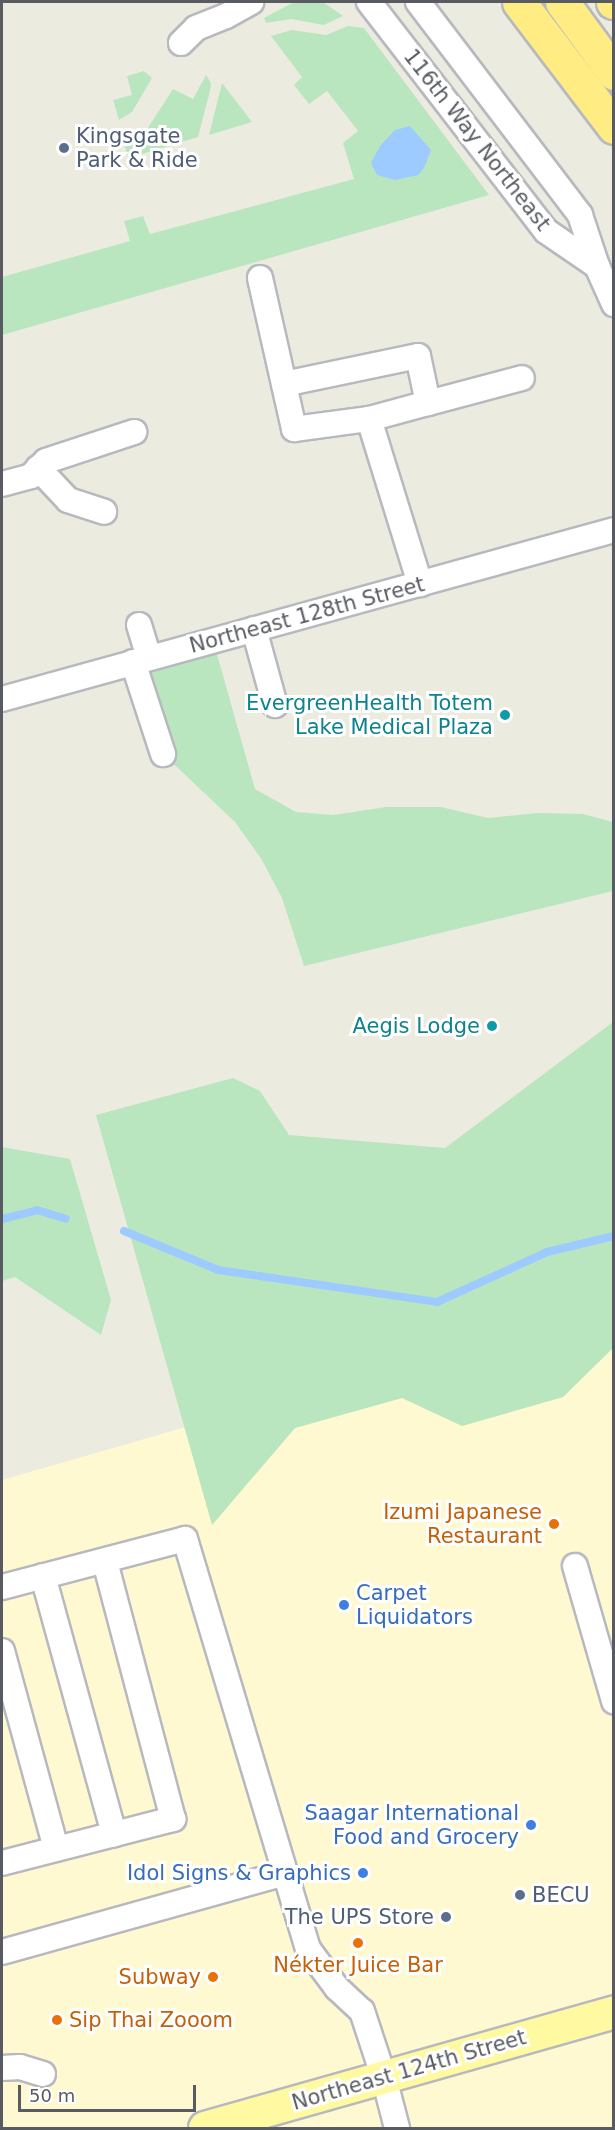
<!DOCTYPE html>
<html>
<head>
<meta charset="utf-8">
<style>
	body { margin:0 }
	#map { position:relative; width:615px; height:2130px; overflow:hidden; background:#ecebdf; font-family:"DejaVu Sans",sans-serif }
	div>[style] { position:absolute }
	[style*='--x'] { left:calc(var(--x)*1px); top:calc(var(--y)*1px); width:calc(var(--w)*1px); rotate:calc(var(--a)*1deg) }
	.commercial>* { inset:0; background:#fff9d2 }
	.green>* { inset:0; background:#bae6bf }
	.water>* { inset:0; background:#9dcaff }
	.stream>* { height:8px; margin:-4px; padding:0 4px; transform-origin:4px; border-radius:4px; background:#9dcaff }
	.roads { filter:drop-shadow(2px 0 #b7b9bf) drop-shadow(-2px 0 #b7b9bf) drop-shadow(0 2px #b7b9bf) drop-shadow(0 -2px #b7b9bf) }
	.minor>* { height:24px; margin:-12px; padding:0 12px; transform-origin:12px; border-radius:12px; background:#fff }
	.major>* { height:32px; margin:-16px; padding:0 16px; transform-origin:16px; border-radius:16px; background:#fffaa2 }
	.highway>* { height:33px; margin:-16.5px; padding:0 16.5px; transform-origin:16.5px; border-radius:16.5px; background:#ffed84 }
	.dots>* { width:16px; height:16px; translate:-50% -50%; box-sizing:border-box; border:3px solid #fff; border-radius:50% }
	span { translate:-50% -50%; white-space:nowrap; text-align:center; line-height:1.15; -webkit-text-stroke:6px #fff; paint-order:stroke }
	.service-label { font-size:21px; color:#4e5e75 }
	.left { translate:0 -50%; text-align:left }
	.right { translate:-100% -50%; text-align:right }
	.street-label { font-size:21px; color:#585b61 }
	.culture-label { font-size:21px; color:#0d838f }
	.food-label { font-size:21px; color:#c56008 }
	.shop-label { font-size:21px; color:#366cbe }
	.frame { position:absolute; inset:0; border:3px solid #585b61; pointer-events:none }
	.scale { position:absolute; left:18px; top:2085px; width:178px; height:27px; box-sizing:border-box; border:3px solid #585b61; border-top:0; padding-left:8px; font-size:18px; line-height:21px; white-space:nowrap; color:#585b61; -webkit-text-stroke:4px #fff; paint-order:stroke }
</style>
</head>
<body>
<div id="map">
	<div class="commercial">
		<div style="clip-path:polygon(613px 1348px,613px 2128px,2px 2128px,2px 1480px,186px 1427px,213px 1524px,295px 1428px,402px 1398px,462px 1426px,563px 1397px)"></div>
	</div>
	<div class="green">
		<div style="clip-path:polygon(294px 2px,323px 2px,343px 16px,324px 25px,291px 19px,266px 23px,264px 18px)"></div>
		<div style="clip-path:polygon(348px 26px,364px 28px,489px 195px,2px 335px,2px 277px,130px 241px,124px 221px,143px 216px,150px 234px,354px 179px,343px 143px,358px 131px,327px 91px,309px 104px,294px 85px,302px 77px,271px 36px,292px 30px,326px 35px)"></div>
		<div style="clip-path:polygon(144px 71px,152px 78px,132px 112px,119px 120px,113px 100px,132px 95px,127px 76px)"></div>
		<div style="clip-path:polygon(206px 75px,211px 83px,210px 91px,198px 137px,129px 158px,125px 147px,144px 134px,173px 89px,193px 99px)"></div>
		<div style="clip-path:polygon(222px 83px,252px 122px,209px 135px)"></div>
		<div style="clip-path:polygon(213px 640px,255px 789px,296px 812px,333px 815px,386px 807px,441px 807px,488px 818px,537px 813px,583px 814px,613px 822px,613px 891px,304px 966px,282px 898px,262px 860px,235px 822px,163px 754px,134px 661px)"></div>
		<div style="clip-path:polygon(613px 1022px,613px 1348px,563px 1397px,462px 1426px,402px 1398px,295px 1428px,212px 1525px,96px 1115px,233px 1078px,260px 1091px,289px 1135px,445px 1148px)"></div>
		<div style="clip-path:polygon(2px 1147px,70px 1159px,111px 1300px,101px 1335px,15px 1277px,2px 1281px)"></div>
	</div>
	<div class="water">
		<div style="clip-path:polygon(410px 126px,431px 150px,424px 168px,418px 175px,395px 180px,377px 175px,371px 163px,380px 146px,395px 130px)"></div>
	</div>
	<div class="stream">
		<div style="--x:2;--y:1219;--w:36;--a:-14"></div>
		<div style="--x:37;--y:1210;--w:30;--a:17"></div>
		<div style="--x:124;--y:1231;--w:102;--a:22.5"></div>
		<div style="--x:218;--y:1270;--w:221;--a:8.3"></div>
		<div style="--x:437;--y:1302;--w:121;--a:-24.4"></div>
		<div style="--x:547;--y:1252;--w:69;--a:-13.4"></div>
	</div>
	<div class="roads">
		<div class="minor">
			<div style="--x:369;--y:2;--w:289;--a:52.3"></div>
			<div style="--x:546;--y:231;--w:62;--a:34.5"></div>
			<div style="--x:418;--y:2;--w:268;--a:52.7"></div>
			<div style="--x:580;--y:215;--w:54;--a:71.6"></div>
			<div style="--x:597;--y:266;--w:42;--a:65.9"></div>
			<div style="--x:181;--y:43;--w:21;--a:-45"></div>
			<div style="--x:196;--y:28;--w:32;--a:-22"></div>
			<div style="--x:226;--y:16;--w:29;--a:-29"></div>
			<div style="--x:260;--y:278;--w:155;--a:77.3"></div>
			<div style="--x:294;--y:429;--w:76;--a:-7.6"></div>
			<div style="--x:369;--y:419;--w:61;--a:-15.2"></div>
			<div style="--x:428;--y:403;--w:48;--a:-102"></div>
			<div style="--x:418;--y:356;--w:137;--a:168.2"></div>
			<div style="--x:428;--y:403;--w:97;--a:-14.9"></div>
			<div style="--x:369;--y:419;--w:173;--a:72.8"></div>
			<div style="--x:38;--y:468;--w:44;--a:46.8"></div>
			<div style="--x:68;--y:500;--w:38;--a:18"></div>
			<div style="--x:2;--y:484;--w:30;--a:-15"></div>
			<div style="--x:31;--y:476;--w:21;--a:-45"></div>
			<div style="--x:46;--y:461;--w:93;--a:-18.2"></div>
			<div style="--x:139;--y:625;--w:34;--a:73"></div>
			<div style="--x:254;--y:629;--w:79;--a:74.6"></div>
			<div style="--x:133;--y:662;--w:97;--a:71.9"></div>
			<div style="--x:2;--y:699;--w:635;--a:-15.44"></div>
			<div style="--x:575;--y:1566;--w:141;--a:73.9"></div>
			<div style="--x:43;--y:1576;--w:268;--a:74.6"></div>
			<div style="--x:2;--y:1587;--w:189;--a:-14.7"></div>
			<div style="--x:185;--y:1539;--w:428;--a:73.3"></div>
			<div style="--x:308;--y:1949;--w:49;--a:53.4"></div>
			<div style="--x:337;--y:1988;--w:34;--a:43"></div>
			<div style="--x:362;--y:2011;--w:71;--a:71.8"></div>
			<div style="--x:384;--y:2078;--w:52;--a:75.4"></div>
			<div style="--x:2;--y:1651;--w:205;--a:74.7"></div>
			<div style="--x:2;--y:1863;--w:177;--a:-14.4"></div>
			<div style="--x:173;--y:1819;--w:267;--a:-104.8"></div>
			<div style="--x:2;--y:1952;--w:294;--a:-15.6"></div>
			<div style="--x:2;--y:2068;--w:18;--a:-3"></div>
			<div style="--x:20;--y:2067;--w:24;--a:17"></div>
		</div>
		<div class="major">
			<div style="--x:205;--y:2128;--w:425;--a:-15.8"></div>
		</div>
		<div class="highway">
			<div style="--x:519;--y:2;--w:157;--a:52.8"></div>
			<div style="--x:562;--y:2;--w:88;--a:53.8"></div>
			<div style="--x:613;--y:2;--w:1;--a:0"></div>
		</div>
	</div>
	<div class="dots">
		<div style="left:64px;top:148px;background:#5c6f8a"></div>
		<div style="left:505px;top:715px;background:#0f9aa8"></div>
		<div style="left:492px;top:1026px;background:#0f9aa8"></div>
		<div style="left:554px;top:1524px;background:#e8710a"></div>
		<div style="left:344px;top:1605px;background:#3f7fe0"></div>
		<div style="left:531px;top:1825px;background:#3f7fe0"></div>
		<div style="left:363px;top:1873px;background:#3f7fe0"></div>
		<div style="left:520px;top:1895px;background:#5c6f8a"></div>
		<div style="left:446px;top:1917px;background:#5c6f8a"></div>
		<div style="left:358px;top:1943px;background:#e8710a"></div>
		<div style="left:213px;top:1977px;background:#e8710a"></div>
		<div style="left:57px;top:2020px;background:#e8710a"></div>
	</div>
	<div class="service-label">
		<span class="left" style="left:76px;top:148px">Kingsgate<br>Park &amp; Ride</span>
		<span class="left" style="left:532px;top:1895px">BECU</span>
		<span class="right" style="left:434px;top:1917px">The UPS Store</span>
	</div>
	<div class="street-label">
		<span style="left:477px;top:140px;rotate:52deg">116th Way Northeast</span>
		<span style="left:307px;top:615px;rotate:-15deg">Northeast 128th Street</span>
		<span style="left:409px;top:2070px;rotate:-16deg">Northeast 124th Street</span>
	</div>
	<div class="culture-label">
		<span class="right" style="left:493px;top:715px">EvergreenHealth Totem<br>Lake Medical Plaza</span>
		<span class="right" style="left:480px;top:1026px">Aegis Lodge</span>
	</div>
	<div class="food-label">
		<span class="right" style="left:542px;top:1524px">Izumi Japanese<br>Restaurant</span>
		<span style="left:358px;top:1965px">Nékter Juice Bar</span>
		<span class="right" style="left:201px;top:1977px">Subway</span>
		<span class="left" style="left:69px;top:2020px">Sip Thai Zooom</span>
	</div>
	<div class="shop-label">
		<span class="left" style="left:356px;top:1605px">Carpet<br>Liquidators</span>
		<span class="right" style="left:519px;top:1825px">Saagar International<br>Food and Grocery</span>
		<span class="right" style="left:351px;top:1873px">Idol Signs &amp; Graphics</span>
	</div>
	<div class="frame"></div>
	<div class="scale">50 m</div>
</div>
</body>
</html>
